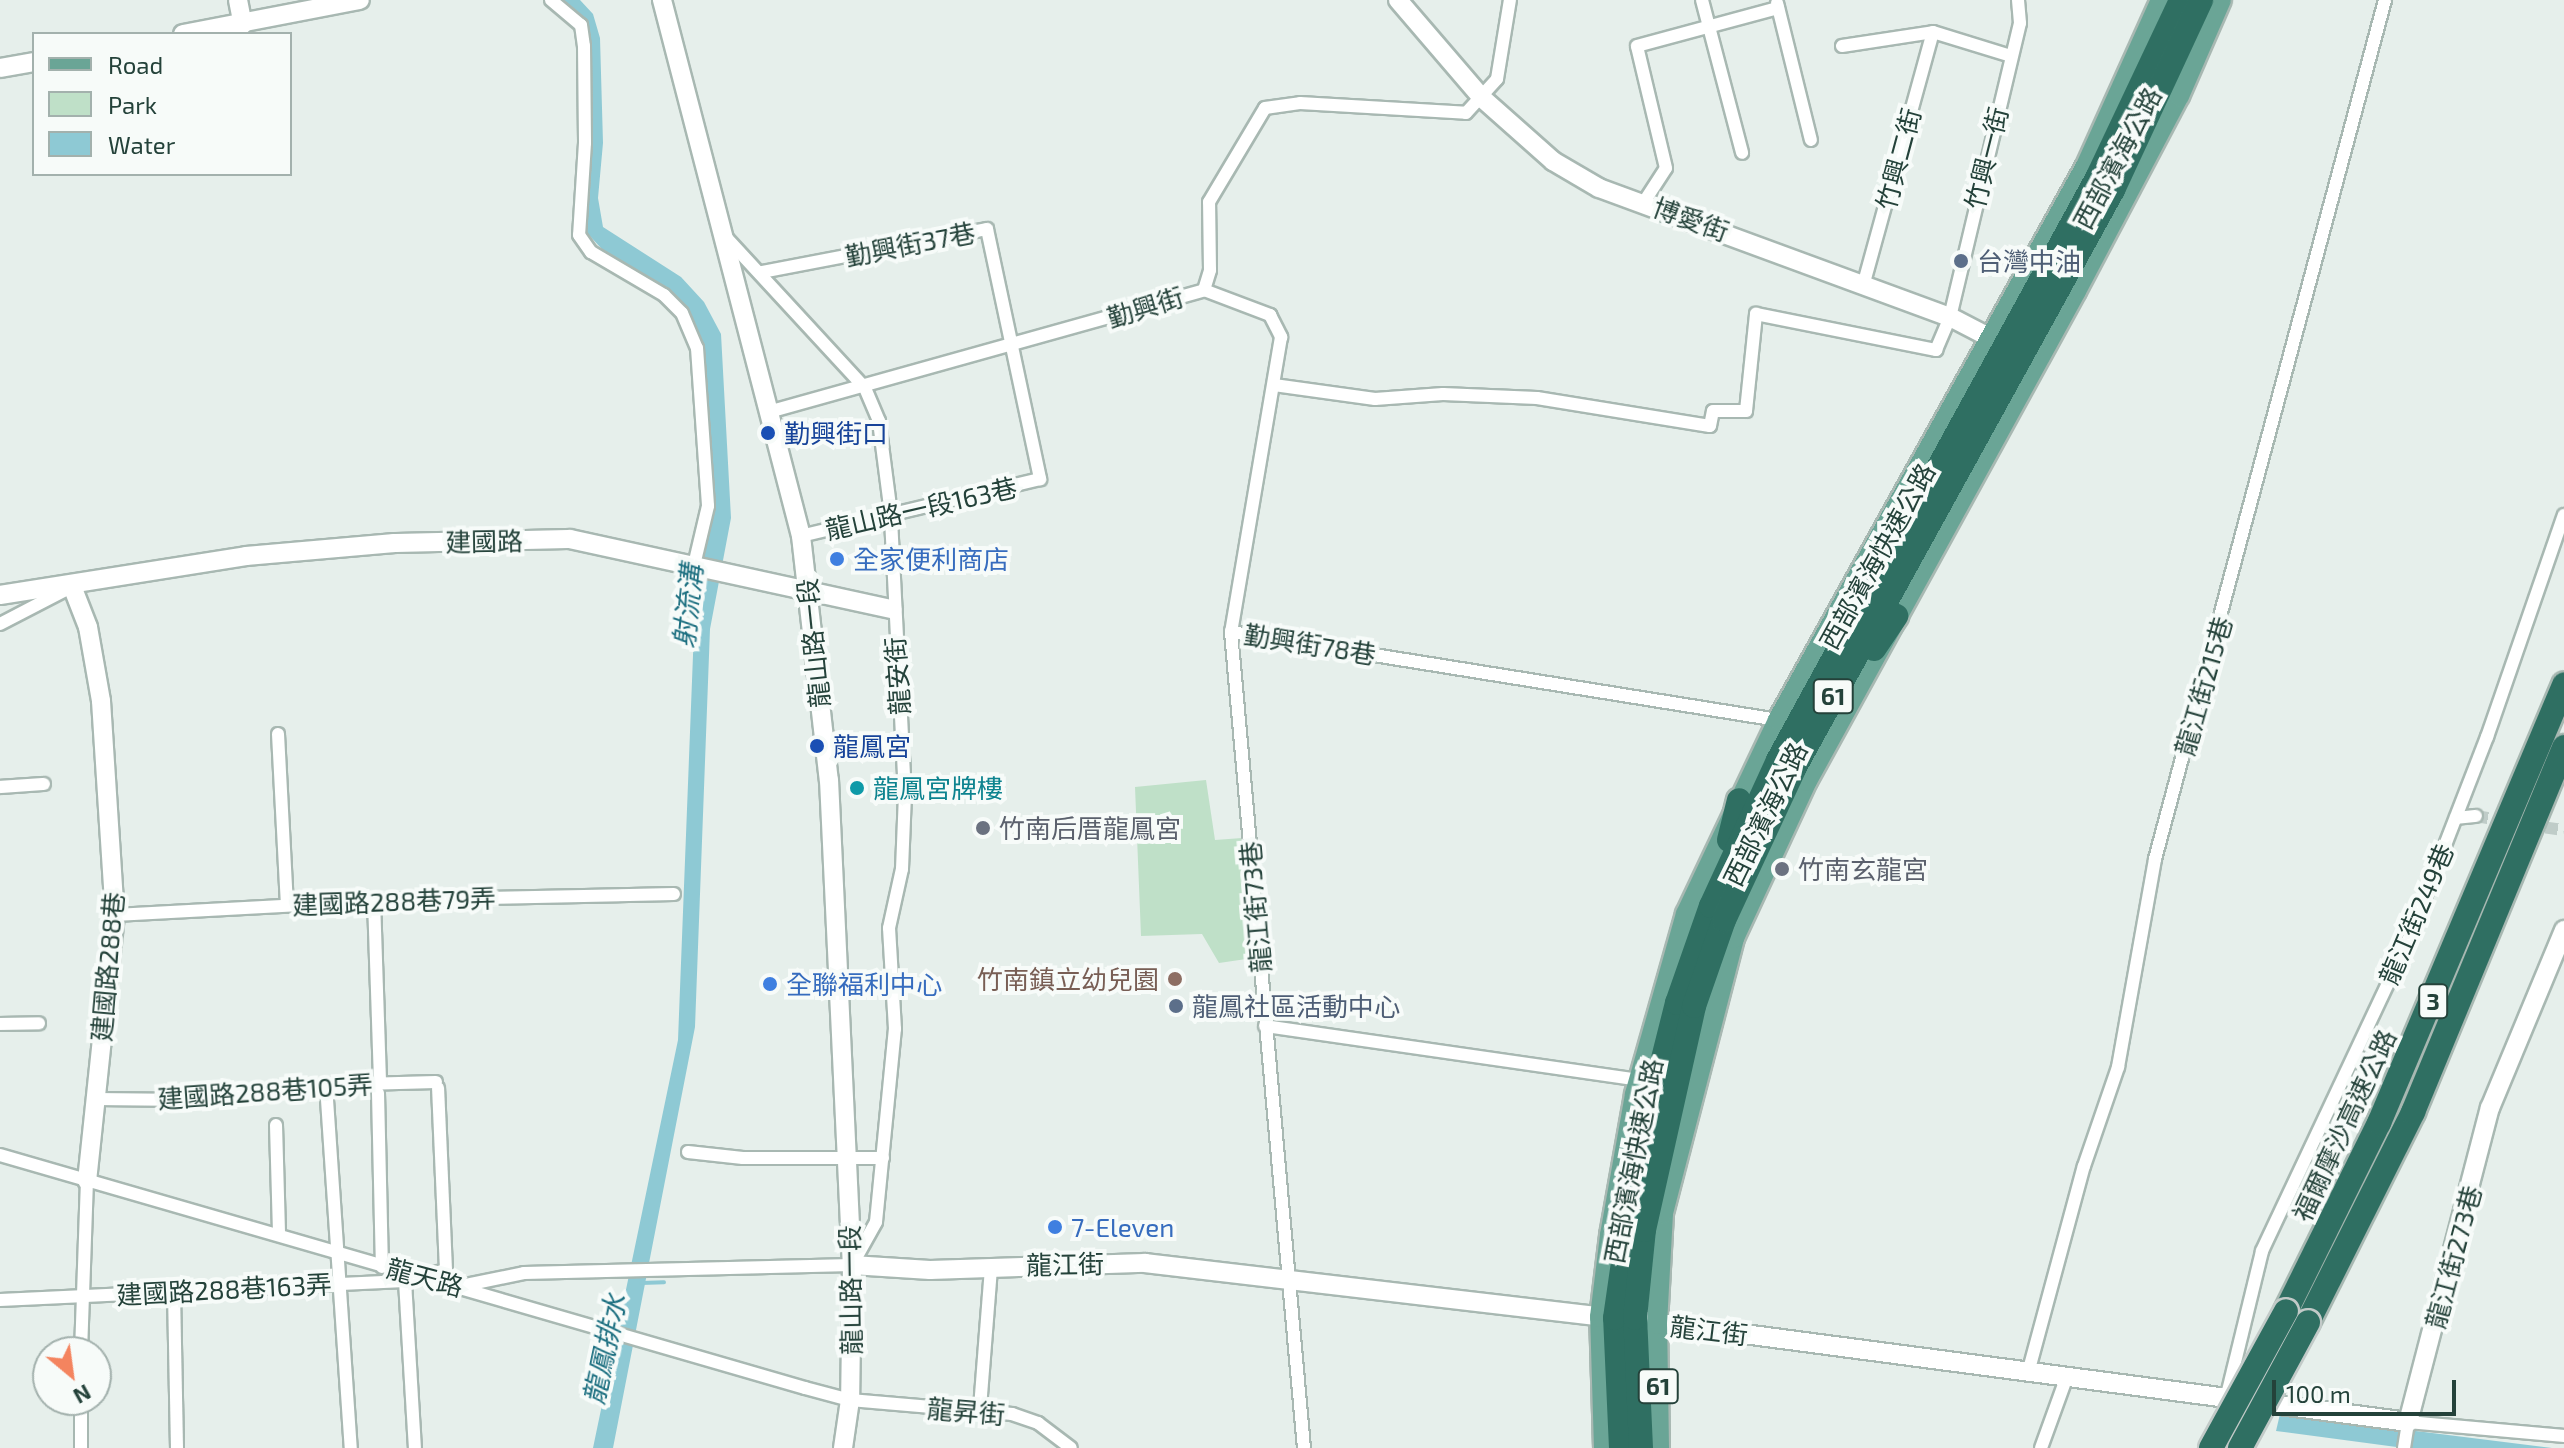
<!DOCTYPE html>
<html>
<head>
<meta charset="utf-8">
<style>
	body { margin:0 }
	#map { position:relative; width:2564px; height:1448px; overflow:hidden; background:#e6efeb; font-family:"Exo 2","Noto Sans TC",sans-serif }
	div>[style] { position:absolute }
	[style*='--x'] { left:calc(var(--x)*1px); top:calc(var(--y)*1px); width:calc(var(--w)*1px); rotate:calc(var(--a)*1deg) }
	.green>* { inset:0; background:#bfe0c8 }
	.water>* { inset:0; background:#8ec9d4 }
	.stream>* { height:4px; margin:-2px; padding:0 2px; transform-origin:2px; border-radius:2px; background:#8ec9d4 }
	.street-tunnel>* { height:12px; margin-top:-6px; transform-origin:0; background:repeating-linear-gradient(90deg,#bfccc8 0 12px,transparent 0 18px) }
	.roads { filter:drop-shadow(2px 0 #a8b8b2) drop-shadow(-2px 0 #a8b8b2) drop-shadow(0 2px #a8b8b2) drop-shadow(0 -2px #a8b8b2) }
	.street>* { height:12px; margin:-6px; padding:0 6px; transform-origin:6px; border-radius:6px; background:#fff }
	.secondary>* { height:18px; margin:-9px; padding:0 9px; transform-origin:9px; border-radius:9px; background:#fff }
	.primary>* { height:20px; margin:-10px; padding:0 10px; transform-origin:10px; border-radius:10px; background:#6aa596 }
	.highway>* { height:24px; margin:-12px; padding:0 12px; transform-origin:12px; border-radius:12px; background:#2f6f62 }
	.bridges { filter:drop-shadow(2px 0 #c2cac8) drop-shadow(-2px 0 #c2cac8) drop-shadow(0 2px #c2cac8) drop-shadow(0 -2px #c2cac8) }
	.highway-bridge>* { height:24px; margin:-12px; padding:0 12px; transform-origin:12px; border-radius:12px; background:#2f6f62 }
	.dots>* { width:22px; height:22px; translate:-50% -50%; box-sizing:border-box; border:4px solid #f7fbf9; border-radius:50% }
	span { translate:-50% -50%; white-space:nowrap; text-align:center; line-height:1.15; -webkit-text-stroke:8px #f7fbf9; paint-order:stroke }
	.shield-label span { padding:2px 6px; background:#f7fbf9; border:2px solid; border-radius:6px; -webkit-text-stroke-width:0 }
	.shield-label { font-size:24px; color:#24423a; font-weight:700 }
	.street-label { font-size:26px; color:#24423a }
	.service-label { font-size:26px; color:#4e5e75 }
	.left { translate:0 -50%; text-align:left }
	.transit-label { font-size:26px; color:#164399 }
	.shop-label { font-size:26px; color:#366cbe }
	.culture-label { font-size:26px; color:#0d838f }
	.worship-label { font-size:26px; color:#5b616d }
	.education-label { font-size:26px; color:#785e54 }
	.right { translate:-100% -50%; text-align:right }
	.water-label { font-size:28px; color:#1c6f80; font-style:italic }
	.legend { position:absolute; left:32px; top:32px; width:260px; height:144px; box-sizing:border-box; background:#f7fbf9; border:2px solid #a3b1ad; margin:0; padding:10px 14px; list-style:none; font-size:24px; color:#24423a }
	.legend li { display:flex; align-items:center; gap:16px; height:40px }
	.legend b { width:40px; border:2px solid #a3b1ad }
	.north { position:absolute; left:32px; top:1336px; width:80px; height:80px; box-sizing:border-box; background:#f7fbf9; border:2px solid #a3b1ad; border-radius:50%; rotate:151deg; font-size:22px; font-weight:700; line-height:32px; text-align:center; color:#24423a }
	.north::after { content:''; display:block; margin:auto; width:28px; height:36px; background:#f4845f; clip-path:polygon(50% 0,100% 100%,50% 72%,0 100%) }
	.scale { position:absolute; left:2272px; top:1380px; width:184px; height:36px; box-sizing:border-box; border:4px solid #24423a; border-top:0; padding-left:10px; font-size:24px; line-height:28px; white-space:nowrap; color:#24423a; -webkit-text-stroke:6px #f7fbf9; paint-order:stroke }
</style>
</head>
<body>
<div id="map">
	<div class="green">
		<div style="clip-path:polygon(1206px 780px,1215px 840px,1242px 838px,1253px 958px,1219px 963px,1202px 934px,1141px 936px,1135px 787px)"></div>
	</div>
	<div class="water">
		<div style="clip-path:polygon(560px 0,580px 0,593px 14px,600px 38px,603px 143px,598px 198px,603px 227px,681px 277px,704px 302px,721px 334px,731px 518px,710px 629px,695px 1027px,613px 1448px,593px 1448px,678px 1040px,695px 604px,712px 490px,696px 329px,677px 300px,616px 264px,586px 232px,592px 145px,589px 46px)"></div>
		<div style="clip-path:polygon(2280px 1414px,2552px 1448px,2404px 1448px,2276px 1431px)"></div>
	</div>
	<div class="stream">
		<div style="--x:641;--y:1283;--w:23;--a:-2"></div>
	</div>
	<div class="street-tunnel">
		<div style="--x:2476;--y:816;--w:34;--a:10"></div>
		<div style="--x:2528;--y:825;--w:36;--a:8"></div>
	</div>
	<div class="roads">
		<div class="street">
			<div style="--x:551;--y:0;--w:39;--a:40"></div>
			<div style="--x:581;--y:25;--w:21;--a:82"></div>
			<div style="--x:584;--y:46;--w:97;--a:89.4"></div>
			<div style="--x:585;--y:143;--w:92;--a:93.7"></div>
			<div style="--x:579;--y:235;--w:21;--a:55"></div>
			<div style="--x:591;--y:252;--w:85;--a:30.5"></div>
			<div style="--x:664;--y:295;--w:25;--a:45"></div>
			<div style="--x:682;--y:313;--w:38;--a:67"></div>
			<div style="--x:697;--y:348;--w:158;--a:86"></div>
			<div style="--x:708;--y:506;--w:61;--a:103.3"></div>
			<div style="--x:1702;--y:0;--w:158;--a:75.3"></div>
			<div style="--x:1777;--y:3;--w:141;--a:76.1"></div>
			<div style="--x:1842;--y:46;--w:92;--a:-8.7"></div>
			<div style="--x:1933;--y:32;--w:82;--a:17.1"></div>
			<div style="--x:1644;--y:202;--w:40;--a:-57.1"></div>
			<div style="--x:1666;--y:168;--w:125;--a:-103.4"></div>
			<div style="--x:1637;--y:46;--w:146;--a:-15.1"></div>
			<div style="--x:762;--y:272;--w:229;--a:-10.8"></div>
			<div style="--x:987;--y:229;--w:256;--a:78"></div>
			<div style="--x:1040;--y:479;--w:246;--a:166.6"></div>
			<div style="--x:1863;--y:286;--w:263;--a:-74.6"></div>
			<div style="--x:1204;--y:290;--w:71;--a:20.7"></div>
			<div style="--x:1270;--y:315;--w:25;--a:63"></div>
			<div style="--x:1281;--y:337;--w:299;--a:99.6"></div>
			<div style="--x:1231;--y:632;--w:554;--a:9.14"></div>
			<div style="--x:1204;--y:290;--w:21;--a:-73"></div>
			<div style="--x:1210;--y:270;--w:68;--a:-90.8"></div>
			<div style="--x:1209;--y:202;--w:109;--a:-59.2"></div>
			<div style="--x:1265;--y:108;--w:35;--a:-8"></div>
			<div style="--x:1300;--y:103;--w:166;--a:3.4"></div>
			<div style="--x:1466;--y:113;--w:46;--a:-47.6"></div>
			<div style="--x:1497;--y:79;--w:80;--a:-80.7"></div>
			<div style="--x:1274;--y:385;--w:102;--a:7.9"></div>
			<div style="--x:1375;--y:399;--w:68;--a:-4.2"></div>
			<div style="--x:1443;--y:394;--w:94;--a:2.4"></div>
			<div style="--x:1537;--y:398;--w:175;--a:9.2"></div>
			<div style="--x:1710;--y:426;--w:15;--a:-79"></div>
			<div style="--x:1713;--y:411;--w:33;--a:0"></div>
			<div style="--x:1746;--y:411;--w:98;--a:-84.1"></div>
			<div style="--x:1756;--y:314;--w:184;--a:11.3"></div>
			<div style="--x:1936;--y:350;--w:36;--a:-67"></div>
			<div style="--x:1950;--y:317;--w:302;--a:-76.6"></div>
			<div style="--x:2020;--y:23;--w:23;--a:-95"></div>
			<div style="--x:772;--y:411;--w:449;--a:-15.6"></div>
			<div style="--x:0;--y:624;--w:80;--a:-27.5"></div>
			<div style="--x:1231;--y:632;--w:819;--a:84.89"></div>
			<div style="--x:278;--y:734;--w:171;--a:87"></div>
			<div style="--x:0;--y:787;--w:44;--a:-3.9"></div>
			<div style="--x:2456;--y:818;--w:20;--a:-6"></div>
			<div style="--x:374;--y:900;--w:183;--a:88.1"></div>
			<div style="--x:115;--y:915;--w:274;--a:-3.1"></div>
			<div style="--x:389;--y:900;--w:285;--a:-1.2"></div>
			<div style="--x:0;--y:1024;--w:39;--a:-1"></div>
			<div style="--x:1265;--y:1026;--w:377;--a:8.2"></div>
			<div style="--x:326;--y:1085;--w:364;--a:86.1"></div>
			<div style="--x:378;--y:1093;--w:174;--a:88.7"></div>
			<div style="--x:95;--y:1099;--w:94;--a:0.6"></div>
			<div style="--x:189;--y:1100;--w:138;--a:-6.2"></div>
			<div style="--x:326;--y:1085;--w:110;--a:-1.6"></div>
			<div style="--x:276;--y:1125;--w:109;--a:88.4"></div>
			<div style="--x:688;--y:1152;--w:55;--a:6.2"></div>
			<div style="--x:743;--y:1158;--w:140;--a:0"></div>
			<div style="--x:0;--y:1155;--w:838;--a:16.14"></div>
			<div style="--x:805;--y:1388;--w:47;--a:14.9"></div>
			<div style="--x:850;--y:1400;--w:163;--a:4.9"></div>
			<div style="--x:1012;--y:1414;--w:28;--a:19"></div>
			<div style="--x:1038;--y:1423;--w:41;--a:37.1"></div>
			<div style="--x:405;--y:1281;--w:167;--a:86.6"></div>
			<div style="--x:461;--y:1286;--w:64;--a:-11.7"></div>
			<div style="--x:524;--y:1273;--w:328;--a:-1.4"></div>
			<div style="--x:852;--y:1265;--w:49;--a:-60.8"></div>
			<div style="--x:876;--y:1222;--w:194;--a:-84.4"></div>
			<div style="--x:895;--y:1029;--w:101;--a:-93.4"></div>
			<div style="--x:889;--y:928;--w:60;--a:-77.6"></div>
			<div style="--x:902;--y:869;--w:74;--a:-87.7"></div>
			<div style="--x:905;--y:795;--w:281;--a:-92.9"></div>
			<div style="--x:891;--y:514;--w:94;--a:-97.4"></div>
			<div style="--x:879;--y:421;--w:36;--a:-113"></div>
			<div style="--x:865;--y:388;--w:208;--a:-132.7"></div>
			<div style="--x:174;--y:1292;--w:156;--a:88.9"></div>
			<div style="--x:0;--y:1300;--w:405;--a:-2.7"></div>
			<div style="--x:405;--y:1281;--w:42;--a:-15"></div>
			<div style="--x:446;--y:1270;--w:182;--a:-92.5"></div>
			<div style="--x:81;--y:1352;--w:171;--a:-88"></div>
			<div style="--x:2028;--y:1373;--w:214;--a:-74.9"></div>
			<div style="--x:2084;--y:1166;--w:105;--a:-71"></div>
			<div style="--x:2118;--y:1067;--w:211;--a:-79.9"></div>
			<div style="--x:2155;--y:859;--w:889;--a:-75.01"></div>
			<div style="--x:2226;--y:1399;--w:152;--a:-76.3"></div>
			<div style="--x:2262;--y:1251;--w:346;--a:-64.8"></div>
			<div style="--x:2409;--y:938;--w:216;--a:-68.8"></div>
			<div style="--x:2487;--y:737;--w:235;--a:-70.9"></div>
			<div style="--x:980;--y:1408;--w:141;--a:-85.5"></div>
			<div style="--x:81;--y:1448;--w:48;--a:-90"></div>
			<div style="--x:2041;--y:1448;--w:73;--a:-70.1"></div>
			<div style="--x:2404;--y:1448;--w:26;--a:-81"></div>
			<div style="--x:2408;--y:1422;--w:157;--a:5.1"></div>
		</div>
		<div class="secondary">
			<div style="--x:238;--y:0;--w:25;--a:79"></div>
			<div style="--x:662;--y:0;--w:554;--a:75.46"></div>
			<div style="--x:801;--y:536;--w:246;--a:83.5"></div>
			<div style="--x:829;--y:780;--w:486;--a:87.3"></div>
			<div style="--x:852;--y:1265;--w:135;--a:90.8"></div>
			<div style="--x:850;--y:1400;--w:49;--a:98.3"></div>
			<div style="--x:1398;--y:0;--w:129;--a:49.4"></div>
			<div style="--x:1482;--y:98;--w:95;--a:41.6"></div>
			<div style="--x:1553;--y:161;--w:53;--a:30.4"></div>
			<div style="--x:1599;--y:188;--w:374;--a:20.2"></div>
			<div style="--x:1950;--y:317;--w:59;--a:27.4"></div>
			<div style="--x:183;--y:34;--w:180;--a:-10.9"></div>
			<div style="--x:0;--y:68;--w:35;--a:-10"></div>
			<div style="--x:72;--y:586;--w:44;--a:68.7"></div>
			<div style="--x:88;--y:627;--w:75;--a:80"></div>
			<div style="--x:101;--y:701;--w:214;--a:86.3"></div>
			<div style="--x:115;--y:915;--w:267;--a:96"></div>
			<div style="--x:0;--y:595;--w:249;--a:-9"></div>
			<div style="--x:246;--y:556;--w:149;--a:-5"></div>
			<div style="--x:394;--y:543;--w:176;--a:-1.3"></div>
			<div style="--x:570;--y:539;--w:330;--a:12.3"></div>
			<div style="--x:852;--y:1265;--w:78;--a:3.7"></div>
			<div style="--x:930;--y:1270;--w:215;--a:-1.9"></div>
			<div style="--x:1145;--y:1263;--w:471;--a:6.7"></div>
			<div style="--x:1646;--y:1321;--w:769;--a:7.55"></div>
			<div style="--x:2408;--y:1422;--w:325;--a:-75.4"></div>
			<div style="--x:2490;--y:1108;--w:193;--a:-67.4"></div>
		</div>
		<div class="primary">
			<div style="--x:1604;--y:1448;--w:131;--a:-91.7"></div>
			<div style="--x:1600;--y:1317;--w:83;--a:-83"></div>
			<div style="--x:1610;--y:1235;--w:143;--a:-79.9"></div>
			<div style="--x:1635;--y:1094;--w:187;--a:-74.2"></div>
			<div style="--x:1686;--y:914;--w:215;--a:-64.6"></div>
			<div style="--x:1778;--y:720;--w:634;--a:-60.93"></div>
			<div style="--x:2086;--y:166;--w:182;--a:-65.7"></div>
			<div style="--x:1659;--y:1448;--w:124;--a:-90.9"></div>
			<div style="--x:1657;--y:1324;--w:111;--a:-86.9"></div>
			<div style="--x:1663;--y:1213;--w:284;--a:-75.5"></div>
			<div style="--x:1734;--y:938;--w:173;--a:-65.1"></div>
			<div style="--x:1807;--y:781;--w:559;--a:-61.23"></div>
			<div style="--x:2076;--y:291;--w:221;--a:-62.2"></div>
			<div style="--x:2179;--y:96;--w:105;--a:-66.4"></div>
		</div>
		<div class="highway">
			<div style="--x:1874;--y:649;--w:40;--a:-56"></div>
			<div style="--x:1729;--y:840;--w:41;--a:-76"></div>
			<div style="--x:2286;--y:1311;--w:210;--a:-63.7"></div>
			<div style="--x:2379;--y:1123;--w:476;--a:-67.1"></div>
			<div style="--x:2308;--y:1322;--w:235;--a:-63.4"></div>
			<div style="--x:2413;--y:1112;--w:395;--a:-67.5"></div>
			<div style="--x:1621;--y:1448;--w:130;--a:-92.6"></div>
			<div style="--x:1615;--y:1318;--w:162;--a:-81.8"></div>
			<div style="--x:1638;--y:1158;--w:160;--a:-75.9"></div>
			<div style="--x:1677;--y:1003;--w:103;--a:-70.7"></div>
			<div style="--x:1711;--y:906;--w:161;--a:-65.3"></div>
			<div style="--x:1778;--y:760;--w:664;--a:-61.27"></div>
			<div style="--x:2097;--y:178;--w:197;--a:-64.7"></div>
			<div style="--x:1641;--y:1448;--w:130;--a:-92.6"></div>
			<div style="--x:1635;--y:1318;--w:88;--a:-84.2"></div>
			<div style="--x:1644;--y:1230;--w:230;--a:-77.4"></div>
			<div style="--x:1694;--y:1006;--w:91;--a:-70.8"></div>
			<div style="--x:1724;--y:920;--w:169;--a:-65.1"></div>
			<div style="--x:1795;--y:767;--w:659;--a:-61.14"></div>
			<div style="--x:2113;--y:190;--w:209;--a:-65.1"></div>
		</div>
	</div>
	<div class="bridges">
		<div class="highway-bridge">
			<div style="--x:2211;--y:1448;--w:156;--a:-61.3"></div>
			<div style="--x:2240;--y:1448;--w:143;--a:-61.6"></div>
		</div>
	</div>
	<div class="dots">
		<div style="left:1961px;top:261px;background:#5c6f8a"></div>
		<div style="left:768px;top:433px;background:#1a4fb4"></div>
		<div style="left:837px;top:559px;background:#3f7fe0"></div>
		<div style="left:817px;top:746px;background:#1a4fb4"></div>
		<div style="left:857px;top:788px;background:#0f9aa8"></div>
		<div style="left:983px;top:828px;background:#6b7280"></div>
		<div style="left:1782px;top:869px;background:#6b7280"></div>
		<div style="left:1175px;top:979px;background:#8d6e63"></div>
		<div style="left:770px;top:984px;background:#3f7fe0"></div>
		<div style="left:1176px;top:1006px;background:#5c6f8a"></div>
		<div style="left:1055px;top:1227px;background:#3f7fe0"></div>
	</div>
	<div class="shield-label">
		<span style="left:1833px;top:696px">61</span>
		<span style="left:2433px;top:1001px">3</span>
		<span style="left:1658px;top:1386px">61</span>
	</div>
	<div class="street-label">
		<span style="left:1986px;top:158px;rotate:-76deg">竹興一街</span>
		<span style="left:2117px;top:158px;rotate:-62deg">西部濱海公路</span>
		<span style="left:1898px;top:159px;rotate:-75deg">竹興二街</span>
		<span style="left:1691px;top:219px;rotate:20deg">博愛街</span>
		<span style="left:910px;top:244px;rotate:-11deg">勤興街37巷</span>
		<span style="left:1145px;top:307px;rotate:-17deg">勤興街</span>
		<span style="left:921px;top:508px;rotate:-13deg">龍山路一段163巷</span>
		<span style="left:484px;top:541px;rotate:-1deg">建國路</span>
		<span style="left:1877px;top:556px;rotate:-61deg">西部濱海快速公路</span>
		<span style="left:813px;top:643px;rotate:-96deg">龍山路一段</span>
		<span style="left:1310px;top:644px;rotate:9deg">勤興街78巷</span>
		<span style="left:897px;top:676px;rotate:-94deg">龍安街</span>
		<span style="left:2203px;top:686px;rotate:-74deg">龍江街215巷</span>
		<span style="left:1765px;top:814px;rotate:-64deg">西部濱海公路</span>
		<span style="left:394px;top:901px;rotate:-2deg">建國路288巷79弄</span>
		<span style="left:1255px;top:907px;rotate:-95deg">龍江街73巷</span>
		<span style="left:2416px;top:914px;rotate:-67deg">龍江街249巷</span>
		<span style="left:107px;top:967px;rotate:-85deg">建國路288巷</span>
		<span style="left:265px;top:1091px;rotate:-4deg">建國路288巷105弄</span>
		<span style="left:2344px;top:1125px;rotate:-65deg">福爾摩沙高速公路</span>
		<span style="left:1633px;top:1161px;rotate:-79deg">西部濱海快速公路</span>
		<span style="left:2453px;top:1257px;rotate:-75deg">龍江街273巷</span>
		<span style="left:1065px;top:1264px;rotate:-1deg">龍江街</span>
		<span style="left:425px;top:1277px;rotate:15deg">龍天路</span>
		<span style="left:224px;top:1289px;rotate:-3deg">建國路288巷163弄</span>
		<span style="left:850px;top:1290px;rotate:-91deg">龍山路一段</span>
		<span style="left:1709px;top:1330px;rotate:7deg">龍江街</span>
		<span style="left:966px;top:1411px;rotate:5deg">龍昇街</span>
	</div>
	<div class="service-label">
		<span class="left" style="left:1977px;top:261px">台灣中油</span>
		<span class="left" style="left:1192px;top:1006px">龍鳳社區活動中心</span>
	</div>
	<div class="transit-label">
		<span class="left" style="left:784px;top:433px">勤興街口</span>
		<span class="left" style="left:833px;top:746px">龍鳳宮</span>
	</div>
	<div class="shop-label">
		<span class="left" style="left:853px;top:559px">全家便利商店</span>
		<span class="left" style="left:786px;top:984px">全聯福利中心</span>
		<span class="left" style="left:1071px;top:1227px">7-Eleven</span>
	</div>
	<div class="culture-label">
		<span class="left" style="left:873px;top:788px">龍鳳宮牌樓</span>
	</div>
	<div class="worship-label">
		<span class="left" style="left:999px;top:828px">竹南后厝龍鳳宮</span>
		<span class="left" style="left:1798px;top:869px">竹南玄龍宮</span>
	</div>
	<div class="education-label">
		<span class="right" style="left:1159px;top:979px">竹南鎮立幼兒園</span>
	</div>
	<div class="water-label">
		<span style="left:687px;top:606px;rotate:-84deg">射流溝</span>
		<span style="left:604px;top:1349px;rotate:-78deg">龍鳳排水</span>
	</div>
	<ul class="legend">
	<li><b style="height:10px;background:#6aa596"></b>Road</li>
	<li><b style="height:22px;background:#bfe0c8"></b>Park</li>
	<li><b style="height:22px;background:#8ec9d4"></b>Water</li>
	</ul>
	<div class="north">N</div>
	<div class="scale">100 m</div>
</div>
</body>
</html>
